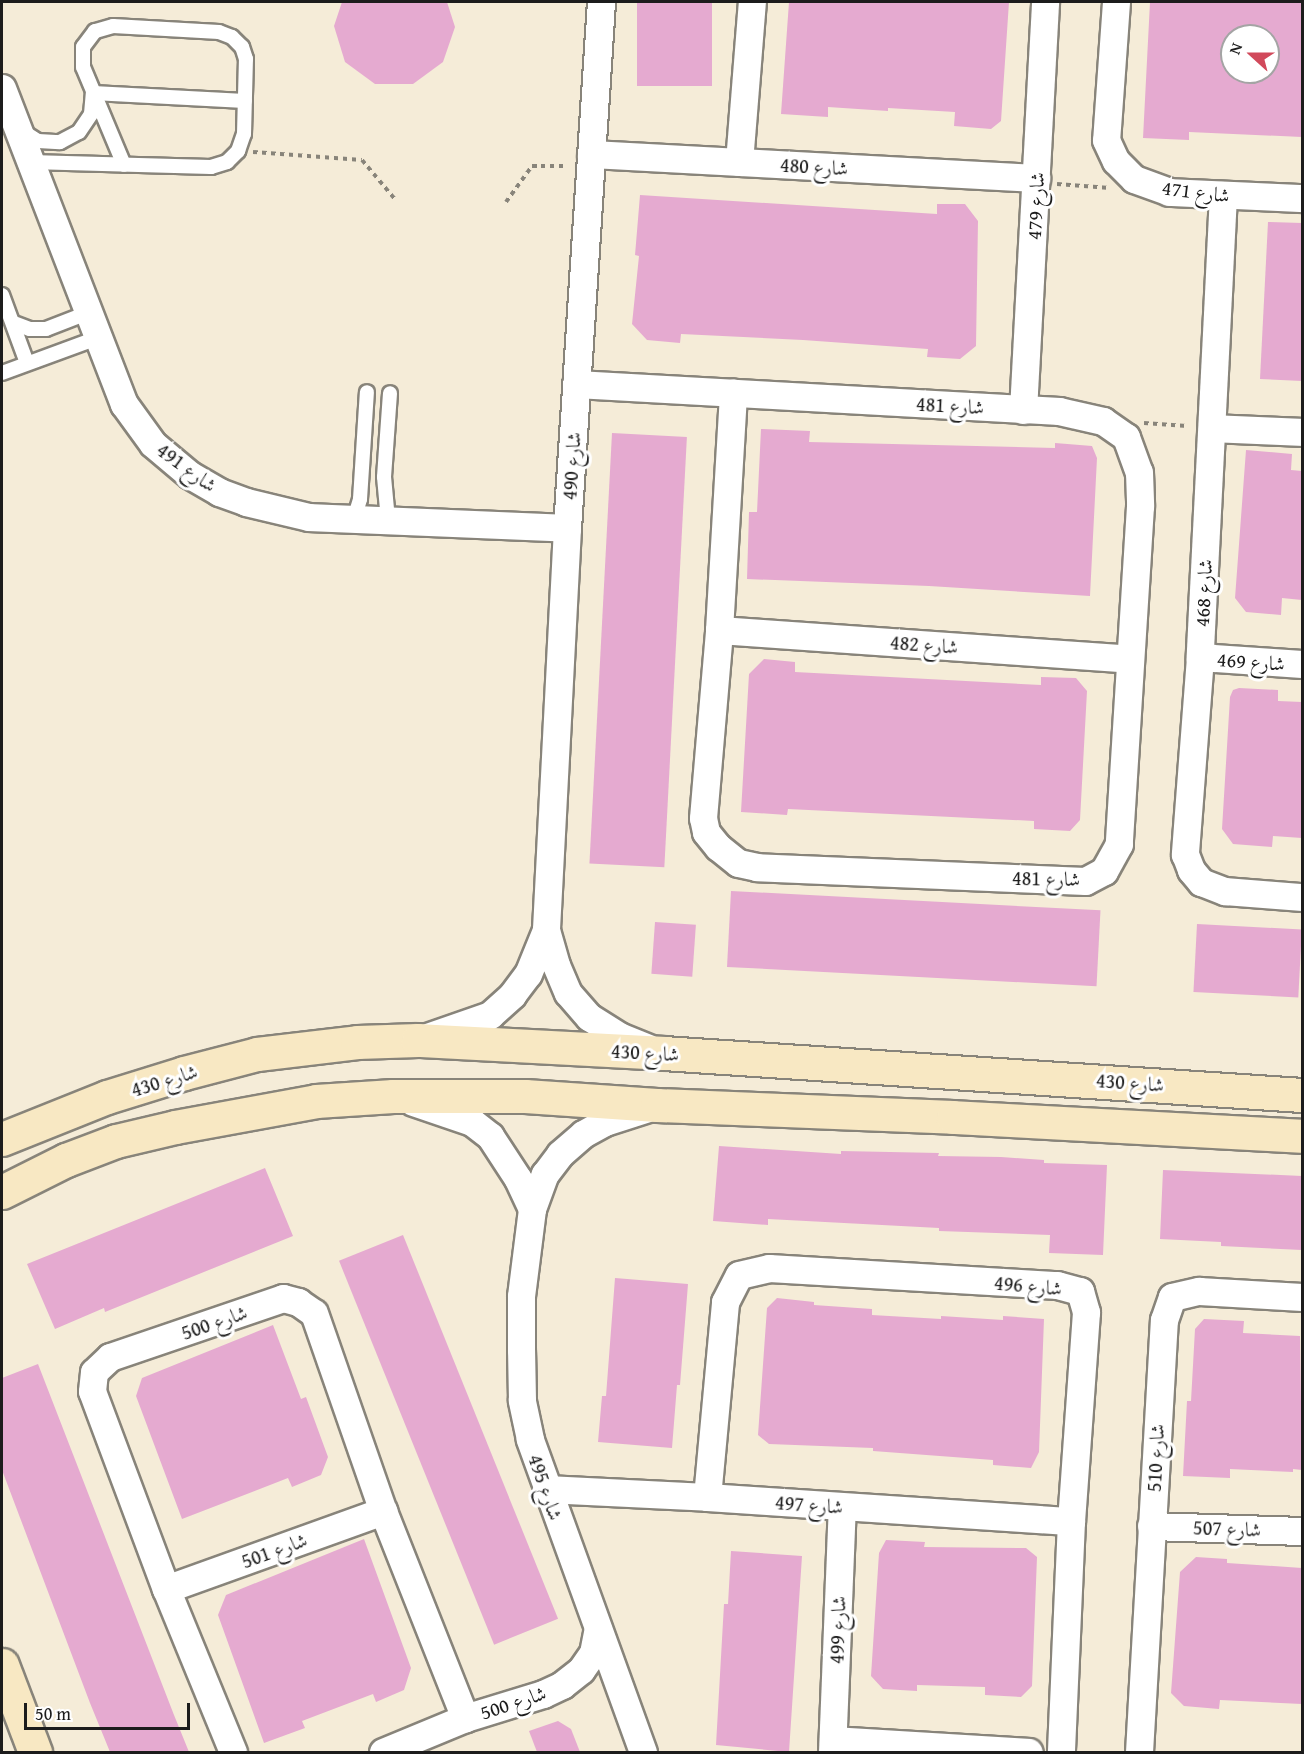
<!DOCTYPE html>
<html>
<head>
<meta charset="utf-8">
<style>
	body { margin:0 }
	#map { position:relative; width:1304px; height:1754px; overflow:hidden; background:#f5ecd8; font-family:"Gentium Book Plus",Amiri,serif }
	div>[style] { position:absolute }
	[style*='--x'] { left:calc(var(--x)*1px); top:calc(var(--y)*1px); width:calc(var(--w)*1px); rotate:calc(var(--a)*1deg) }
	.building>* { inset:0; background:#e5aad0; transform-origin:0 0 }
	.path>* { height:4px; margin-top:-2px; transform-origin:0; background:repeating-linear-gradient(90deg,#88847a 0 4.5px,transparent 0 9px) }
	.roads { filter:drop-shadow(2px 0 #88847a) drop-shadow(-2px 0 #88847a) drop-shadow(0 2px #88847a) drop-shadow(0 -2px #88847a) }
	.lane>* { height:14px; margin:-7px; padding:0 7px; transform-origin:7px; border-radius:7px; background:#fff }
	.street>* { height:27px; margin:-13.5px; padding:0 13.5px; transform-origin:13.5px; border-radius:13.5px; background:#fff }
	.secondary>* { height:33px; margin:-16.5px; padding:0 16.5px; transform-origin:16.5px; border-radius:16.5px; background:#f8e8c3 }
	span { translate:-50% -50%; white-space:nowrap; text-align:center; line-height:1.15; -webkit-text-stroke:6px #fff; paint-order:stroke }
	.street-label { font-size:20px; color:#1c1c1c }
	.frame { position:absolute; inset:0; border:3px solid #1c1c1c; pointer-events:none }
	.north { position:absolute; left:1220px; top:24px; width:60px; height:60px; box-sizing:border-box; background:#fff; border:2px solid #a4a4a4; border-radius:50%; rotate:291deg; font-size:16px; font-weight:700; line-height:24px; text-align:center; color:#1c1c1c }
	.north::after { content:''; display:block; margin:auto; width:21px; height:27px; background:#d1495b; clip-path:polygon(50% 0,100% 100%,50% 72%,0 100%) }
	.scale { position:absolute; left:24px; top:1703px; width:166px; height:27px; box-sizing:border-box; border:3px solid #1c1c1c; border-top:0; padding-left:8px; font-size:18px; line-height:21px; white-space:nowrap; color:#1c1c1c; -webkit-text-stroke:4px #fff; paint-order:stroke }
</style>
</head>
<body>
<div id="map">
	<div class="building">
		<div style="clip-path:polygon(342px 2px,447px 2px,455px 27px,443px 62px,413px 84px,375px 84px,345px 62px,334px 26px)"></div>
		<div style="left:637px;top:2px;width:75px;height:84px"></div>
		<div style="clip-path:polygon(789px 2px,1009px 2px,1001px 121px,991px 129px,954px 126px,955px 112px,888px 108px,888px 111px,828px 107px,828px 117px,781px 114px)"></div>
		<div style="clip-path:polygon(evenodd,1150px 2px,1302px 2px,1302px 137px,1189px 132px,1189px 140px,1143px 138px,1150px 2px,1232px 36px,1268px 36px,1268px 72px,1232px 72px,1232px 36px)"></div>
		<div style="clip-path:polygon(640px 195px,937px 214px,937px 204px,965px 204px,978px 221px,976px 346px,960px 359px,927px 357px,928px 349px,803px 340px,681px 334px,680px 343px,647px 340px,632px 324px,639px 256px,635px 255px)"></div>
		<div style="clip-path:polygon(1268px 222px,1302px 223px,1302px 381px,1260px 379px)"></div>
		<div style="clip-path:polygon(761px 429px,810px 431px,809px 442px,1055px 448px,1055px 443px,1092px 446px,1097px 458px,1090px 596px,929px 586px,747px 579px,749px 512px,757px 512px)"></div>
		<div style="left:612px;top:433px;width:75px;height:431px;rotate:3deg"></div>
		<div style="clip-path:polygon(1246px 450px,1292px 454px,1291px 470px,1302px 471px,1302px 600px,1282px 598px,1281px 615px,1246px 612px,1235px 598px)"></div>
		<div style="clip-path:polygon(764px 659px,795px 662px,795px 672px,1041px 685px,1041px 677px,1076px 678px,1087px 691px,1080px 820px,1070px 831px,1034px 829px,1034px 821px,788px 809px,787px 815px,741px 812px,749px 674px)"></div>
		<div style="clip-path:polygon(1239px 688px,1278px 690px,1278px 701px,1302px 702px,1302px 838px,1273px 836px,1272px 847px,1233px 844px,1222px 829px,1230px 697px,1233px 690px)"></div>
		<div style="left:731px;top:891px;width:370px;height:76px;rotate:3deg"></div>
		<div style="left:655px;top:922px;width:41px;height:52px;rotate:4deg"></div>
		<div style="left:1197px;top:924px;width:105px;height:68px;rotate:3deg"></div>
		<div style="clip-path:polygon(719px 1146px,841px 1154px,841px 1151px,939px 1153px,938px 1156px,1001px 1157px,1044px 1160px,1044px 1163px,1107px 1165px,1103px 1255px,1049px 1253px,1050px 1235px,939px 1231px,939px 1228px,768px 1219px,768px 1225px,713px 1221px)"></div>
		<div style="clip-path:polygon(265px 1168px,293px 1236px,105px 1312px,104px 1308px,55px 1329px,27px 1264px)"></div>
		<div style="clip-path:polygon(1163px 1170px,1302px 1176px,1302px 1250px,1221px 1246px,1221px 1242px,1160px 1239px)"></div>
		<div style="left:403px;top:1235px;width:414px;height:69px;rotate:68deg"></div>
		<div style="clip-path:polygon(615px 1278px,688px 1284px,680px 1385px,677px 1385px,672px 1448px,598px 1442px,602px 1396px,606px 1396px)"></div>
		<div style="clip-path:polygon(777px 1298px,814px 1302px,814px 1305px,872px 1309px,872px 1315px,941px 1319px,941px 1316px,1003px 1320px,1003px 1316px,1044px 1319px,1039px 1452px,1031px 1468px,993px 1465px,993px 1460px,873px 1451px,873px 1448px,769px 1444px,758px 1435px,767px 1308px)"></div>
		<div style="clip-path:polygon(1204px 1319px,1244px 1321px,1243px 1333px,1300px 1336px,1302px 1470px,1293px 1469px,1293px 1472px,1230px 1469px,1230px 1478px,1183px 1476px,1187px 1401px,1191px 1401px,1195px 1329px)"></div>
		<div style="clip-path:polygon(273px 1325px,301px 1399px,306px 1397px,328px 1457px,321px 1475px,292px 1487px,288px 1478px,182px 1519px,136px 1396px,142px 1378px)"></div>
		<div style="clip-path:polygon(38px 1364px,174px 1715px,189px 1752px,110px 1752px,90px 1703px,2px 1470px,2px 1378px)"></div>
		<div style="clip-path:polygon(364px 1539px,411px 1668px,404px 1690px,376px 1702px,373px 1694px,302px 1721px,305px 1728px,264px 1743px,218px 1615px,226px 1595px)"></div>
		<div style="clip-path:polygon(886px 1540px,925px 1542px,924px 1547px,1026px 1548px,1037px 1557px,1032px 1686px,1021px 1697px,985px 1695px,985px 1687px,917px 1685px,917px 1691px,883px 1689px,871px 1676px,879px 1553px)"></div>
		<div style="clip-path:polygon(731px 1551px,802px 1556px,789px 1752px,716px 1745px,724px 1604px,728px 1604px)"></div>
		<div style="clip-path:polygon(1196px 1557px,1227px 1559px,1227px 1563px,1302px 1568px,1302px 1704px,1220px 1700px,1219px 1709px,1184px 1706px,1171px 1693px,1180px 1572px)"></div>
		<div style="clip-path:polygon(558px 1721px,571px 1729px,580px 1752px,537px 1752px,529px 1731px)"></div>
	</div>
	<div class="path">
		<div style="--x:253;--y:152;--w:109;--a:4.2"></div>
		<div style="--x:362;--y:160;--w:50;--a:49.9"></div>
		<div style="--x:1057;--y:184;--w:53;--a:4.3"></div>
		<div style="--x:506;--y:202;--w:44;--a:-54.2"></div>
		<div style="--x:532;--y:166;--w:34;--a:0"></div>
		<div style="--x:1144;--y:423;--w:43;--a:4"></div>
	</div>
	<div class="roads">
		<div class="lane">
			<div style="--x:22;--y:131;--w:19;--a:32"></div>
			<div style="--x:38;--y:141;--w:22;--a:3"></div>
			<div style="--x:60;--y:142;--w:21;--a:-28"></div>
			<div style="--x:79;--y:132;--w:22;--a:-56"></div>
			<div style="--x:91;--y:114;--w:21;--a:-85"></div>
			<div style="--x:93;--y:93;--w:152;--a:3"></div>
			<div style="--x:30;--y:162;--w:181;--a:1.6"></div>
			<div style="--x:211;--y:167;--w:17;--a:-17"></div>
			<div style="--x:227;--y:162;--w:16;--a:-45"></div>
			<div style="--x:238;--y:151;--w:18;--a:-71"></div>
			<div style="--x:244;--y:134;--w:75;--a:-88.5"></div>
			<div style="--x:246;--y:59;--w:13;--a:-108"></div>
			<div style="--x:242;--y:47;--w:14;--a:-135"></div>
			<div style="--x:232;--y:37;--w:14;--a:-159"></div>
			<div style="--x:219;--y:32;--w:106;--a:-176.8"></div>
			<div style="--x:113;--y:26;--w:19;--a:164"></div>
			<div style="--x:95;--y:31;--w:20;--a:127"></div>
			<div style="--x:83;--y:47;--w:20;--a:90"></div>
			<div style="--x:83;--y:67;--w:106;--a:67.3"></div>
			<div style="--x:2;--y:295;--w:72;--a:69.8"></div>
			<div style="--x:14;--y:323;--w:17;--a:21"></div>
			<div style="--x:30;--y:329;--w:16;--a:0"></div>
			<div style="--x:46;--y:329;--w:47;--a:-21.1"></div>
			<div style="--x:2;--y:373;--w:104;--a:-20.2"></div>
			<div style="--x:354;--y:519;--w:21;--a:-73"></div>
			<div style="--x:360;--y:499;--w:107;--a:-86.3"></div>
			<div style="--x:388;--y:520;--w:43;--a:-95.3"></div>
			<div style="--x:384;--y:477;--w:84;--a:-85.9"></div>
		</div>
		<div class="street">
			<div style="--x:601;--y:2;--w:527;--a:93.7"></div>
			<div style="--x:567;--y:528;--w:403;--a:93"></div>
			<div style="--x:546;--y:930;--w:36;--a:74"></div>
			<div style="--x:556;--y:965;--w:30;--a:67"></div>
			<div style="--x:568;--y:993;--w:32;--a:49"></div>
			<div style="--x:589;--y:1017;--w:36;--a:32"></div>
			<div style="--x:619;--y:1036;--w:32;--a:22"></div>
			<div style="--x:1116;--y:2;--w:138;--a:94.1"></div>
			<div style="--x:1106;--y:140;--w:23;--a:65"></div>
			<div style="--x:1116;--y:161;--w:25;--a:45"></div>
			<div style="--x:1134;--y:179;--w:37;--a:20"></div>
			<div style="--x:1169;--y:192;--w:133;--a:2.6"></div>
			<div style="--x:2;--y:88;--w:339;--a:68.9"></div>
			<div style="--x:124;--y:404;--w:49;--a:54.1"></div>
			<div style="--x:153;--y:444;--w:48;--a:40"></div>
			<div style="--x:190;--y:475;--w:34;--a:30"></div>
			<div style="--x:219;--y:492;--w:29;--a:20"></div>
			<div style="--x:246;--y:502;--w:65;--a:13.4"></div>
			<div style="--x:309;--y:517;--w:258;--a:2.4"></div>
			<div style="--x:591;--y:154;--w:446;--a:3.1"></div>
			<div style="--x:739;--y:162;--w:161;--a:-85.4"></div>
			<div style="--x:1223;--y:195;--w:463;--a:92.9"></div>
			<div style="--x:1200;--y:657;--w:198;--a:94.4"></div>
			<div style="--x:1185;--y:854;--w:17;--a:69"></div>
			<div style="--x:1191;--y:870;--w:16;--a:50"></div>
			<div style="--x:1201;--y:882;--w:26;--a:21"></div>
			<div style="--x:1225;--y:891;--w:77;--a:4.5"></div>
			<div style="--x:576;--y:384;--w:484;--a:3.2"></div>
			<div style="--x:1059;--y:411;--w:45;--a:12.8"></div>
			<div style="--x:1103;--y:421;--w:28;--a:35"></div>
			<div style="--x:1126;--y:437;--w:37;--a:70"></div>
			<div style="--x:1139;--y:472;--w:34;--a:88"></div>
			<div style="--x:1140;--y:506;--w:339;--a:93.6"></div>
			<div style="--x:1119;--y:844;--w:31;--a:119"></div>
			<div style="--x:1104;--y:871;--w:21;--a:152"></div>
			<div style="--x:1085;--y:881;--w:328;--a:-177.6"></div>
			<div style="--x:757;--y:867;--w:19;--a:-168"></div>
			<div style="--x:738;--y:863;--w:26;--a:-141"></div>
			<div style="--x:718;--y:847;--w:19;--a:-129"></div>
			<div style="--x:706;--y:832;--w:14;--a:-102"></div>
			<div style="--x:703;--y:818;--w:189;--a:-85.1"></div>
			<div style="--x:719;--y:630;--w:238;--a:-86.6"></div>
			<div style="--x:1023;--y:410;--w:409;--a:-86.9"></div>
			<div style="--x:1212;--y:428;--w:90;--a:2.5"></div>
			<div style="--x:719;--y:630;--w:412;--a:4"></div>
			<div style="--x:1200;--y:657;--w:102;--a:3.9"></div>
			<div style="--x:427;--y:1037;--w:67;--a:-19.2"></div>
			<div style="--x:490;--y:1015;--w:30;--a:-42"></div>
			<div style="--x:512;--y:995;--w:26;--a:-53"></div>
			<div style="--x:528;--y:974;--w:48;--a:-67.8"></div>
			<div style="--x:413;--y:1102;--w:62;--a:18.7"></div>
			<div style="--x:472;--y:1122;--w:23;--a:38"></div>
			<div style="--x:490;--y:1136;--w:51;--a:56.9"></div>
			<div style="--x:518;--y:1179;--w:33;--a:65"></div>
			<div style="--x:546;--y:1489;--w:161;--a:2.8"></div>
			<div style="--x:707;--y:1497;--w:365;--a:3.8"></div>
			<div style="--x:707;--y:1497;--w:196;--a:-84.7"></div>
			<div style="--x:725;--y:1302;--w:30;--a:-63"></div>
			<div style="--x:739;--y:1275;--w:31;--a:-13"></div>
			<div style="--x:769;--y:1268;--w:289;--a:3.4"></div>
			<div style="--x:1057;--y:1285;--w:24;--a:15"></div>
			<div style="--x:1080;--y:1291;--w:22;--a:74"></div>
			<div style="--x:1086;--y:1312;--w:210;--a:94.1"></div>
			<div style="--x:1071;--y:1521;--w:231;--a:92.5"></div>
			<div style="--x:1151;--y:1526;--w:151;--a:1.9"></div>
			<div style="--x:166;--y:1589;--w:231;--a:-19.8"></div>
			<div style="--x:833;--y:1740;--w:196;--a:3.5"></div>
			<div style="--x:233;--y:1752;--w:176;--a:-112.3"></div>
			<div style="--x:166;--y:1589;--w:211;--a:-110.5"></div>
			<div style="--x:92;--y:1391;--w:19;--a:-84"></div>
			<div style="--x:94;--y:1372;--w:22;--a:-43"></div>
			<div style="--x:110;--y:1357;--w:183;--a:-18.8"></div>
			<div style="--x:283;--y:1298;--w:16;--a:15"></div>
			<div style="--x:298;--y:1302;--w:19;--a:35"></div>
			<div style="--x:314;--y:1313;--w:210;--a:70.8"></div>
			<div style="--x:383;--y:1511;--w:223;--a:68.4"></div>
			<div style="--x:383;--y:1752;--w:89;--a:-22.5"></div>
			<div style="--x:465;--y:1718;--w:82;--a:-17.1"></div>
			<div style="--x:543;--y:1694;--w:21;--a:-25"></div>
			<div style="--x:562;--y:1685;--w:24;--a:-38"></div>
			<div style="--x:581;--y:1670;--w:21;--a:-55"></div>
			<div style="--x:593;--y:1653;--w:25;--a:-79"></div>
			<div style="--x:643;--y:1752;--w:333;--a:-109.9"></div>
			<div style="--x:530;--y:1439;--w:40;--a:-102"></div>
			<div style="--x:522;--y:1400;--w:50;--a:-91.1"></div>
			<div style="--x:521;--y:1350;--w:54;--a:-90"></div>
			<div style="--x:521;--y:1296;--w:88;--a:-82.8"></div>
			<div style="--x:532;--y:1209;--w:37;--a:-70"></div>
			<div style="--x:545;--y:1174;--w:25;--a:-53"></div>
			<div style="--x:560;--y:1154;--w:30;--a:-41"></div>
			<div style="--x:583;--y:1134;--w:25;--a:-29"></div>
			<div style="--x:605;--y:1122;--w:45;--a:-18"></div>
			<div style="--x:832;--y:1752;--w:245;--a:-87.7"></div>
			<div style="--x:1139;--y:1752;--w:433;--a:-86.7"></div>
			<div style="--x:1164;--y:1320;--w:24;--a:-71"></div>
			<div style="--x:1172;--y:1297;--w:28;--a:-13"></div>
			<div style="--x:1199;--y:1291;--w:103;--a:3.3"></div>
		</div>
		<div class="secondary">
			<div style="--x:2;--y:1139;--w:113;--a:-21.8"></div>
			<div style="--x:107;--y:1097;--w:81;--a:-17.3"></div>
			<div style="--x:184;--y:1073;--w:75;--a:-14.6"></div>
			<div style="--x:257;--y:1054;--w:101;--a:-6.8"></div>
			<div style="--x:357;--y:1042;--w:61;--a:-1.9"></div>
			<div style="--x:418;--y:1040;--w:245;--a:3"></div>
			<div style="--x:663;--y:1053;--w:640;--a:3.76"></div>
			<div style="--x:2;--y:1192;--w:72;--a:-26.6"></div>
			<div style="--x:66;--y:1160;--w:53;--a:-20.8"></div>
			<div style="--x:116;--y:1141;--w:61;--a:-13.3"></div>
			<div style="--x:175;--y:1127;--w:143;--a:-10.4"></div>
			<div style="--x:316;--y:1101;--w:77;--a:-3.7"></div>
			<div style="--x:393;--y:1096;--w:132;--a:0"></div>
			<div style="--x:525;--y:1096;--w:132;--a:3.9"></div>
			<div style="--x:657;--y:1105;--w:296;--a:2.3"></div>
			<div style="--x:953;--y:1117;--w:350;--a:3.1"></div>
			<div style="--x:2;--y:1665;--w:93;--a:69.2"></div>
		</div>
	</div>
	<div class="street-label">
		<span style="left:814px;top:166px;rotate:3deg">شارع 480</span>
		<span style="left:1196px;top:191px;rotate:7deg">شارع 471</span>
		<span style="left:1035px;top:206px;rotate:-87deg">شارع 479</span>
		<span style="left:950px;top:405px;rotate:3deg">شارع 481</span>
		<span style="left:571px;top:466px;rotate:-86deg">شارع 490</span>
		<span style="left:187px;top:467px;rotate:36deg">شارع 491</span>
		<span style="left:1203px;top:593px;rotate:-87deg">شارع 468</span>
		<span style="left:924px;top:644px;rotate:4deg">شارع 482</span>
		<span style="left:1251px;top:661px;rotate:4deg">شارع 469</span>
		<span style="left:1046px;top:878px;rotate:1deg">شارع 481</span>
		<span style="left:645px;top:1052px;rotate:3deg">شارع 430</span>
		<span style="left:164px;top:1080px;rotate:-17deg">شارع 430</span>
		<span style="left:1130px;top:1082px;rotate:4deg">شارع 430</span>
		<span style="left:1028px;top:1285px;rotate:5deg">شارع 496</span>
		<span style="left:214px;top:1322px;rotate:-19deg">شارع 500</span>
		<span style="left:1155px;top:1458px;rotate:-87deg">شارع 510</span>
		<span style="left:546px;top:1487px;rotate:71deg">شارع 495</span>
		<span style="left:809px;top:1504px;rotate:4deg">شارع 497</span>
		<span style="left:1227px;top:1528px;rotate:2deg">شارع 507</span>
		<span style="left:274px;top:1550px;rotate:-20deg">شارع 501</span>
		<span style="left:837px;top:1630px;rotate:-88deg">شارع 499</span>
		<span style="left:513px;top:1702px;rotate:-18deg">شارع 500</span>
	</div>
	<div class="frame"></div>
	<div class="north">N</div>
	<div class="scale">50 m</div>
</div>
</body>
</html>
